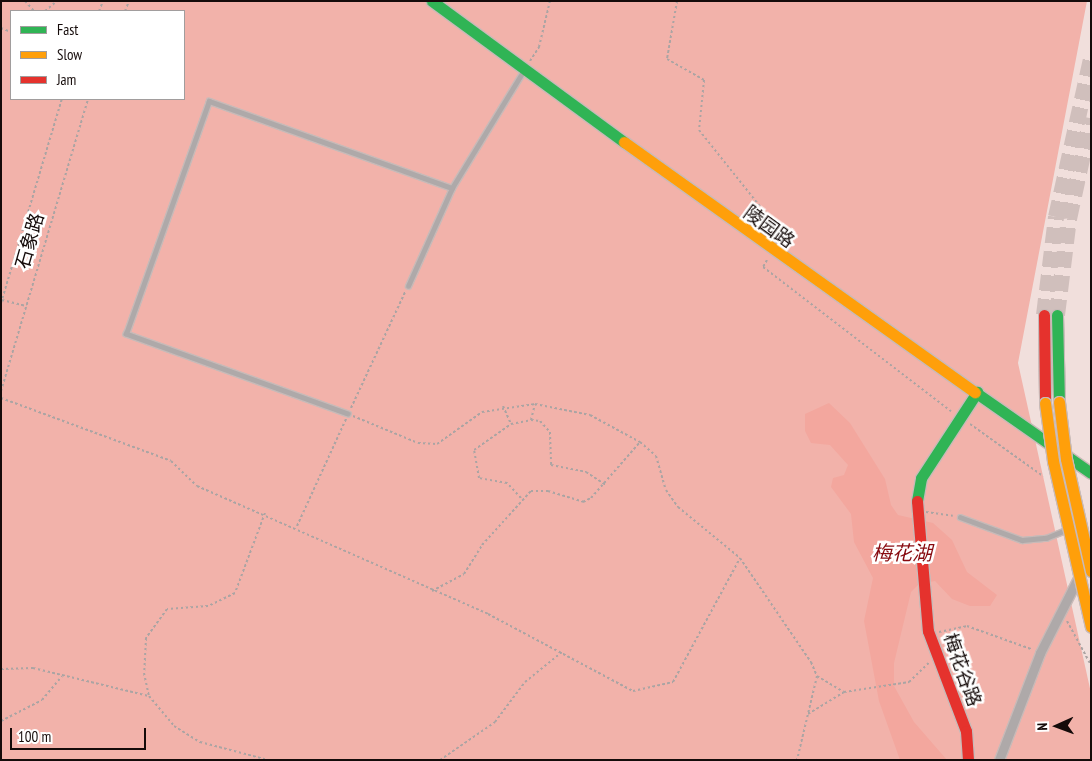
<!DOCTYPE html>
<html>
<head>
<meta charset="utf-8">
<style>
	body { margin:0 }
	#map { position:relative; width:1092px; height:761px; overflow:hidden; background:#f1dfdc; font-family:"PT Sans Narrow","Noto Sans SC",sans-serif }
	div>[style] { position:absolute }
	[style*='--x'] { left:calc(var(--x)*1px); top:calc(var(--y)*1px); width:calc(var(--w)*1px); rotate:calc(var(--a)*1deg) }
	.forest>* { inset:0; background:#f2b2aa }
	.water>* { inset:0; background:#f3a79e }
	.highway-tunnel>* { height:16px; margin-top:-8px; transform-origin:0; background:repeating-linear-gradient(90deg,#d0bfbc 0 16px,transparent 0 24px) }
	.path>* { height:2px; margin-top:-1px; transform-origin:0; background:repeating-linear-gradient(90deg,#aba4a3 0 2.5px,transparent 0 5px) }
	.roads { filter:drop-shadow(1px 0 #c8bab8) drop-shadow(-1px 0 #c8bab8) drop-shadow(0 1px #c8bab8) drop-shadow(0 -1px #c8bab8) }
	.lane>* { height:4.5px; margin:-2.25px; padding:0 2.25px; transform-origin:2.25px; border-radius:2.25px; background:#aea9a9 }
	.street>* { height:9px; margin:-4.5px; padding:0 4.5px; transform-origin:4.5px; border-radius:4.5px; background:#aea9a9 }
	.fast>* { height:11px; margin:-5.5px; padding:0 5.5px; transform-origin:5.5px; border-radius:5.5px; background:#30b455 }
	.slow>* { height:11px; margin:-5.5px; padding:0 5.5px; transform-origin:5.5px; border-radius:5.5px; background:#ff9f0a }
	.jam>* { height:11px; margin:-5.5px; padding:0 5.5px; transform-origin:5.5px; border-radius:5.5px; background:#e5322d }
	.bridges { filter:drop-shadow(1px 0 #c8bab8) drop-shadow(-1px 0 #c8bab8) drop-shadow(0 1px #c8bab8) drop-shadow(0 -1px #c8bab8) }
	.slow-bridge>* { height:11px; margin:-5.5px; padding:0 5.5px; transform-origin:5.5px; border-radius:5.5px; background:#ff9f0a }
	span { translate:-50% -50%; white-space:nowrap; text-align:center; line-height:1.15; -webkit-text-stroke:5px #fff; paint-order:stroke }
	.street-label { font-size:19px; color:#150b0a }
	.water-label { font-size:20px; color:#870a0f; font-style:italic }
	.frame { position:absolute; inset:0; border:2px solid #150b0a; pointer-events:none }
	.legend { position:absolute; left:10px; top:10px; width:175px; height:90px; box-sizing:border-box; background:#fff; border:1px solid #a19d9d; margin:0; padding:6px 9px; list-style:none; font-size:15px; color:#150b0a }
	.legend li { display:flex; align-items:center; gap:10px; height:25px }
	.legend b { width:25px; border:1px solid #a19d9d }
	.north { position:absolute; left:1032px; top:701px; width:50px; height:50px; -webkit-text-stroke:4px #fff; paint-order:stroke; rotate:268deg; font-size:14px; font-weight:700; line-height:20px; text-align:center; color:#150b0a }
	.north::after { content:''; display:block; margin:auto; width:18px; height:22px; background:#150b0a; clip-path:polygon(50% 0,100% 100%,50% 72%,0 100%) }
	.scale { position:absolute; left:10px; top:728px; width:136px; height:22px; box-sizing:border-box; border:2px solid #150b0a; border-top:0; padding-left:6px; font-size:15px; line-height:18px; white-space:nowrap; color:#150b0a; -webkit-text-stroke:4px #fff; paint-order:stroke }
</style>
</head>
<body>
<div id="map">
	<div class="forest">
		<div style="clip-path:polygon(evenodd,1px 1px,1087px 1px,1018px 363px,1091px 693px,1091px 760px,1px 760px,1px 1px,11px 11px,184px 11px,184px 99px,11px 99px,11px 11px)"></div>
	</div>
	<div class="water">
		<div style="clip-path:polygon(829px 403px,850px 423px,885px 479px,891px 505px,898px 515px,933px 523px,952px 540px,967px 572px,997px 595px,990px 606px,970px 606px,952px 599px,935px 581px,919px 584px,911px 592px,894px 663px,894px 686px,914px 722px,947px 760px,900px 760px,879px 701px,864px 621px,873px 578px,854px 542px,851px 514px,831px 487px,833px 478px,844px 475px,848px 465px,830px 445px,811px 443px,805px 431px,805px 414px)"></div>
	</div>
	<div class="highway-tunnel">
		<div style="--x:1044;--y:315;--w:99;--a:-83"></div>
		<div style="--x:1056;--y:217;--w:162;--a:-77.5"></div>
		<div style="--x:1057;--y:315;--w:97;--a:-82.9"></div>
		<div style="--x:1069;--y:219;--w:103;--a:-77.7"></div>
	</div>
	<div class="path">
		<div style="--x:25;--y:1;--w:13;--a:48"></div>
		<div style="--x:677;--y:1;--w:59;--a:99.8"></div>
		<div style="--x:667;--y:59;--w:43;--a:29.6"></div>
		<div style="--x:704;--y:80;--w:50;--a:95.7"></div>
		<div style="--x:699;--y:130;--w:133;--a:51.4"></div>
		<div style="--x:782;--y:234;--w:10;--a:119"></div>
		<div style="--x:45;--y:11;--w:16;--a:-40"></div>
		<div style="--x:99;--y:11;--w:11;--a:-68"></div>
		<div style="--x:125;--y:11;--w:11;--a:-68"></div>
		<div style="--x:1;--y:28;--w:11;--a:22"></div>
		<div style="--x:530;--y:61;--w:17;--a:-57"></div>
		<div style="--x:539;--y:47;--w:47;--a:-76.6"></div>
		<div style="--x:767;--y:260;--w:8;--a:120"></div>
		<div style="--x:763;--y:267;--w:237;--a:37.5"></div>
		<div style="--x:2;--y:300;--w:25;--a:14"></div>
		<div style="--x:1;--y:303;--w:213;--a:-73.4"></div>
		<div style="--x:1;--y:391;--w:305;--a:-73.4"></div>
		<div style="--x:1;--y:398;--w:181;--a:20.3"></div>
		<div style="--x:171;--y:461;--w:36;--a:44"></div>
		<div style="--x:197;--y:486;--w:318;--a:23.7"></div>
		<div style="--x:488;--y:614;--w:164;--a:28"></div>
		<div style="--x:633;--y:691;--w:41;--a:-12.7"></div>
		<div style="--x:673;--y:682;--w:141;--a:-61.6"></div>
		<div style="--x:503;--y:406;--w:20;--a:66"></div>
		<div style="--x:351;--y:408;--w:128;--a:-65"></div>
		<div style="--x:353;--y:416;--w:70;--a:22.6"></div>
		<div style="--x:418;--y:443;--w:19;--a:3"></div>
		<div style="--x:437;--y:444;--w:55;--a:-35.4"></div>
		<div style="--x:482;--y:412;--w:54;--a:-8.6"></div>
		<div style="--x:535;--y:404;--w:56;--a:11.3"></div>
		<div style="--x:590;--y:415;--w:57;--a:28.4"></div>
		<div style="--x:640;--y:442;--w:21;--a:41"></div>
		<div style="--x:656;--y:456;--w:35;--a:74"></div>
		<div style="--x:666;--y:490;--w:21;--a:55"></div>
		<div style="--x:678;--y:507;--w:80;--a:39.4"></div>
		<div style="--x:740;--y:558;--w:126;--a:55.7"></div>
		<div style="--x:811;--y:662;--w:15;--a:67"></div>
		<div style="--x:817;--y:676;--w:86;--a:103.4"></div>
		<div style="--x:531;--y:420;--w:16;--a:-76"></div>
		<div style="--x:970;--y:424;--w:90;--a:35.5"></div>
		<div style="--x:521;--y:498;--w:21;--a:-133"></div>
		<div style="--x:507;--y:483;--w:28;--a:-170"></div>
		<div style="--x:479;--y:478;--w:28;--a:-100"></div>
		<div style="--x:474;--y:450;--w:45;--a:-35.1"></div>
		<div style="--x:511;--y:424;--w:20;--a:-11"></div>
		<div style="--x:531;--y:420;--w:9;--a:6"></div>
		<div style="--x:540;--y:421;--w:15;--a:48"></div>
		<div style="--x:550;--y:432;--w:33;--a:88"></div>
		<div style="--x:551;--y:465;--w:36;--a:11"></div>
		<div style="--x:586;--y:472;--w:24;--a:33"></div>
		<div style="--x:926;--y:512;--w:27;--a:8"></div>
		<div style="--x:265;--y:513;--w:85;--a:110.6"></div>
		<div style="--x:235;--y:593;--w:30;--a:154"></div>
		<div style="--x:208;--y:606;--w:41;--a:175.8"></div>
		<div style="--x:167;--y:609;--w:36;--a:126"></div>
		<div style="--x:146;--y:638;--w:35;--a:93"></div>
		<div style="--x:144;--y:673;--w:24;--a:78"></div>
		<div style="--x:149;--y:696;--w:39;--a:50"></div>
		<div style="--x:174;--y:726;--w:31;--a:32"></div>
		<div style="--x:200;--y:742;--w:70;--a:14.8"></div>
		<div style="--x:297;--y:526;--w:118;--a:-65.4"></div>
		<div style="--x:432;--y:591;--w:36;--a:-28"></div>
		<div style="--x:464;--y:574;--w:34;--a:-58"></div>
		<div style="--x:482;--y:545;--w:73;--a:-47.8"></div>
		<div style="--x:531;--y:491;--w:17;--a:0"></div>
		<div style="--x:548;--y:491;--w:37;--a:17"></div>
		<div style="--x:583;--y:502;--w:9;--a:-27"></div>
		<div style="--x:591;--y:498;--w:74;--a:-48.8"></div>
		<div style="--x:1067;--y:621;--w:50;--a:61.4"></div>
		<div style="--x:939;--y:632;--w:29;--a:-12"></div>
		<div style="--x:967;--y:626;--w:68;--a:19.8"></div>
		<div style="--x:1;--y:669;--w:32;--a:-2"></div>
		<div style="--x:33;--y:668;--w:119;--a:13.6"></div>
		<div style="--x:817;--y:676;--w:31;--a:31"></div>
		<div style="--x:808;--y:714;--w:42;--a:-31.4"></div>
		<div style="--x:844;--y:692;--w:66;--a:-8.7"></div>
		<div style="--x:909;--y:682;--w:28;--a:-44"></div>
		<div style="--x:1;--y:721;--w:46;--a:-27.1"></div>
		<div style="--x:42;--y:700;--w:31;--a:-50"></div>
		<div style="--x:440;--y:760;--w:67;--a:-34.6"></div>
		<div style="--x:495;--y:722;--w:50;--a:-53.1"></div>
		<div style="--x:525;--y:682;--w:48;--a:-39"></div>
	</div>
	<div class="roads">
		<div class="lane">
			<div style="--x:408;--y:286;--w:107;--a:-65.8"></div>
			<div style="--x:452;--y:188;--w:138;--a:-58.6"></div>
			<div style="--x:348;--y:414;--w:236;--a:-160.2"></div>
			<div style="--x:126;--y:334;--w:247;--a:-70.4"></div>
			<div style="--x:209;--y:101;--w:258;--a:19.7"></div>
			<div style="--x:960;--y:517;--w:66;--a:20.4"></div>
			<div style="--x:1022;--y:540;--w:24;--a:-5"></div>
			<div style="--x:1046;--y:538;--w:22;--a:-22"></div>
		</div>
		<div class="street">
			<div style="--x:999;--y:760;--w:115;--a:-69"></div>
			<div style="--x:1040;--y:653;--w:82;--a:-63.1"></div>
		</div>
		<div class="fast">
			<div style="--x:432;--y:1;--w:238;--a:36.3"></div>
			<div style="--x:1057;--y:315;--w:87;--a:88.7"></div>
			<div style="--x:975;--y:392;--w:141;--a:34.9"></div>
			<div style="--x:917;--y:501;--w:23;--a:-80"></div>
			<div style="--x:921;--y:478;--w:103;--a:-56.9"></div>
		</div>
		<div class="slow">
			<div style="--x:624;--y:142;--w:431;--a:35.5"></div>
		</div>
		<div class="jam">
			<div style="--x:1044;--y:315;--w:88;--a:89.3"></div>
			<div style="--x:917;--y:501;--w:130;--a:85.2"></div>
			<div style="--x:928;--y:631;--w:107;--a:69.2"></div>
			<div style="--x:966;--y:731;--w:29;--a:86"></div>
		</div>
	</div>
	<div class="bridges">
		<div class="slow-bridge">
			<div style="--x:1059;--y:402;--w:57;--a:83"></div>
			<div style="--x:1066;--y:459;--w:115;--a:77.4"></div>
			<div style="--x:1045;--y:403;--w:59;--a:82.1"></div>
			<div style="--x:1053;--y:461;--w:170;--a:77.1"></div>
		</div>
	</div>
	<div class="street-label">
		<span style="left:769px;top:227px;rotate:36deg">陵园路</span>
		<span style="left:30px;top:241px;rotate:-74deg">石象路</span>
		<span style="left:962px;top:670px;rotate:70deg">梅花谷路</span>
	</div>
	<div class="water-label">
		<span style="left:902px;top:553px">梅花湖</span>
	</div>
	<div class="frame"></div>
	<ul class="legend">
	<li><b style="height:6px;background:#30b455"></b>Fast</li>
	<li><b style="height:6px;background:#ff9f0a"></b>Slow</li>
	<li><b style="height:6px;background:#e5322d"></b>Jam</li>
	</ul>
	<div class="north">N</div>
	<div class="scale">100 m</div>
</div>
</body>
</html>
